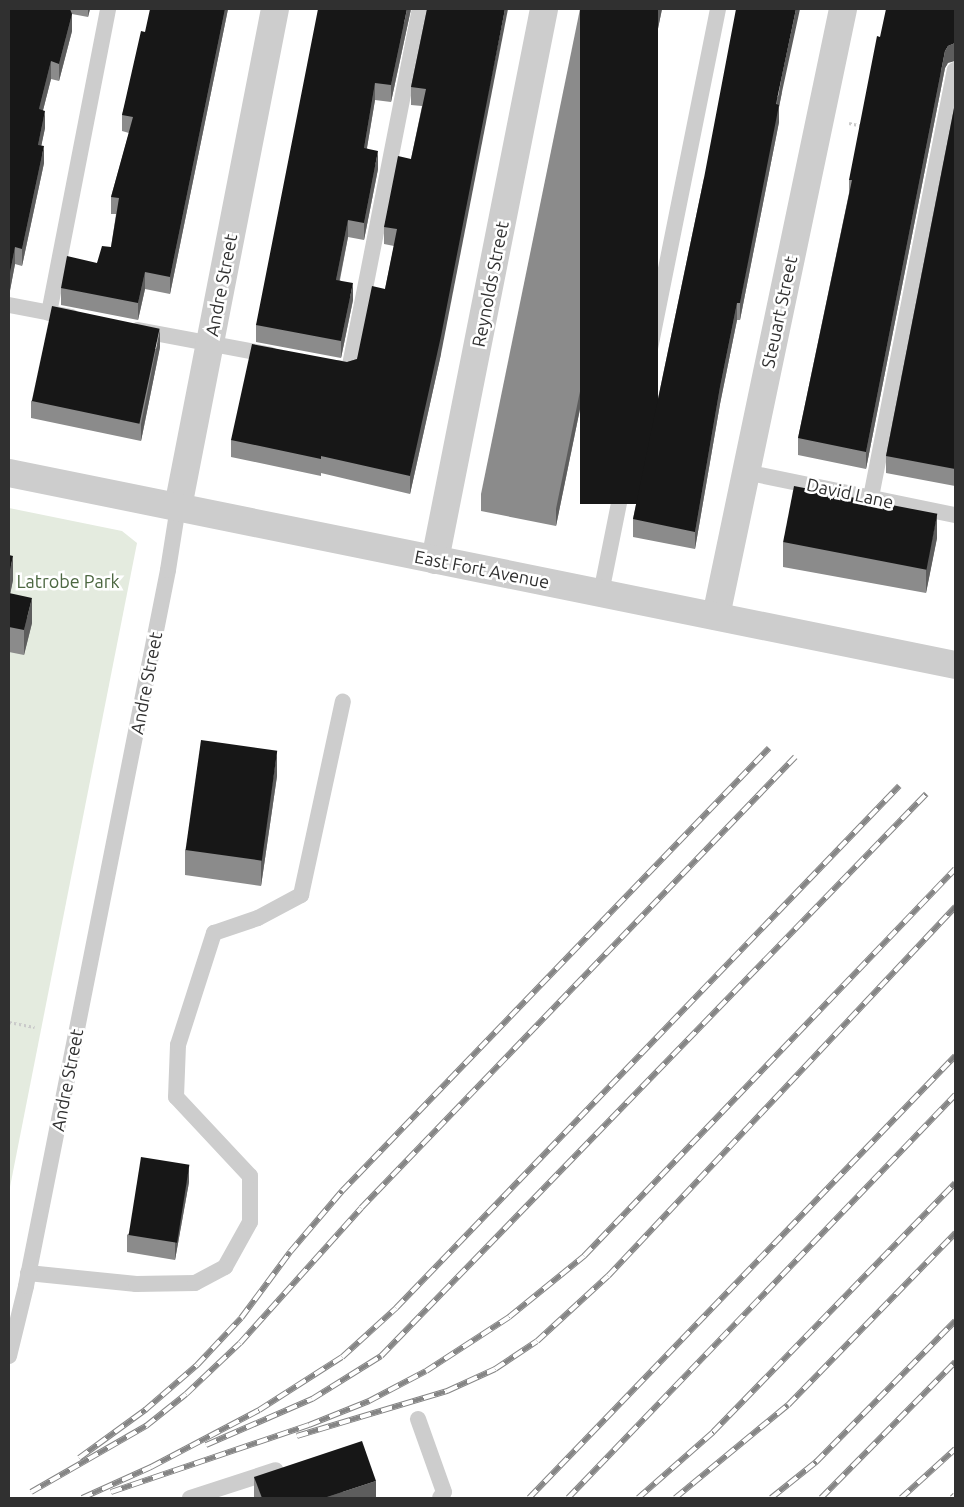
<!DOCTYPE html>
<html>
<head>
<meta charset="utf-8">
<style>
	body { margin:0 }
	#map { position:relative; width:964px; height:1507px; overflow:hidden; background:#fff; font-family:Ubuntu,sans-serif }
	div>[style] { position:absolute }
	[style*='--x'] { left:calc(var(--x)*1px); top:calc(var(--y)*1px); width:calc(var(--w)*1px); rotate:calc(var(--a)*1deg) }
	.green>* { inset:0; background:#e4ebdf }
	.path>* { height:3px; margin-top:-1.5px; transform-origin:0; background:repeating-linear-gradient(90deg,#cacaca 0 2.5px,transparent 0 5px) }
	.service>* { height:16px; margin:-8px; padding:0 8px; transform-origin:8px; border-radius:8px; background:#cdcdcd }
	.minor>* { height:28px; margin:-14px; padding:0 14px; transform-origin:14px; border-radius:14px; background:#cdcdcd }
	.tertiary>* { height:28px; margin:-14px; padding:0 14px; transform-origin:14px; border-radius:14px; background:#cdcdcd }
	.rail>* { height:5.5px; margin-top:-2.75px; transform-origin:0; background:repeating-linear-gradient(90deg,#fff 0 11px,#858585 0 22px); box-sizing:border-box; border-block:1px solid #858585 }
	.wall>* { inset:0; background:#8b8b8b }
	.shaded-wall>* { inset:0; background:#5d5d5d }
	.building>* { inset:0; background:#171717; transform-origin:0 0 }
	span { translate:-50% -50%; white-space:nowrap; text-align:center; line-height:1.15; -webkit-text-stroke:5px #fff; paint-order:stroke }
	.street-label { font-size:18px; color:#303030 }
	.park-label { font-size:18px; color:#4c6741 }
	.frame { position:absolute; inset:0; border:10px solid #303030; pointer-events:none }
</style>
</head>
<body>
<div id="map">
	<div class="green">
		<div style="clip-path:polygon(9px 508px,122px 531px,137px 543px,9px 1192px)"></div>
	</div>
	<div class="path">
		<div style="--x:849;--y:123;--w:14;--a:12"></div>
		<div style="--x:9;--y:1022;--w:26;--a:11"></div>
	</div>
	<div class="service">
		<div style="--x:9;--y:305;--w:64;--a:10.8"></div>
		<div style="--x:49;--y:313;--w:310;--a:-79"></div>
		<div style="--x:138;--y:330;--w:135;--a:10.6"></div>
		<div style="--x:337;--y:368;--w:12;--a:9"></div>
		<div style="--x:349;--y:370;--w:368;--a:-78.9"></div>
		<div style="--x:745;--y:472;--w:214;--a:11.6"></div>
		<div style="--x:871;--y:497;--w:435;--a:-78.9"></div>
		<div style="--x:601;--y:593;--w:596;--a:-78.67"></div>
		<div style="--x:28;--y:1273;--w:109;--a:5.8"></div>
		<div style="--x:136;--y:1284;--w:59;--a:-1"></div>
		<div style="--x:195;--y:1283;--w:34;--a:-28"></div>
		<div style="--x:225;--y:1267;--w:51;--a:-60.9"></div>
		<div style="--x:250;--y:1222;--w:46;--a:-90"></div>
		<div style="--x:250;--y:1176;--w:108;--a:-133.1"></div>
		<div style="--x:176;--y:1097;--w:52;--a:-87.8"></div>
		<div style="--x:178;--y:1045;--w:118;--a:-72.2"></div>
		<div style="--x:214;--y:933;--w:46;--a:-18.8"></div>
		<div style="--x:258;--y:918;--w:49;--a:-28.1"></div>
		<div style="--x:301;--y:895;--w:198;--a:-77.8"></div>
		<div style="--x:9;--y:1356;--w:72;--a:-76.3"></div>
		<div style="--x:26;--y:1286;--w:730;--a:-78.78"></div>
		<div style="--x:168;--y:570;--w:64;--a:-81"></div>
		<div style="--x:418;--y:1419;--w:77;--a:70.4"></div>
		<div style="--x:444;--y:1492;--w:7;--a:124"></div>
		<div style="--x:190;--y:1498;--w:90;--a:-18"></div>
	</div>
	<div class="minor">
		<div style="--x:178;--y:507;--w:507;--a:-78.98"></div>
		<div style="--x:435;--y:560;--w:562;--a:-78.81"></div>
		<div style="--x:716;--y:616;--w:620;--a:-78.18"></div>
	</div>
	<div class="tertiary">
		<div style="--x:9;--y:473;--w:965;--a:11.47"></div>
	</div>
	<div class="rail">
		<div style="--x:297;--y:1436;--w:157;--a:-16.7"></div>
		<div style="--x:447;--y:1391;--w:53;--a:-24.6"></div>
		<div style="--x:495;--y:1369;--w:50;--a:-33.7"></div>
		<div style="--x:537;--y:1341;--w:96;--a:-42.5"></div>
		<div style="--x:608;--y:1276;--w:507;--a:-46.76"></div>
		<div style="--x:206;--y:1445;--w:116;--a:-23.5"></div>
		<div style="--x:312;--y:1399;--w:81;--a:-31.9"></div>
		<div style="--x:381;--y:1356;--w:783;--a:-45.88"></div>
		<div style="--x:79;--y:1458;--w:82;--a:-36"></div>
		<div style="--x:145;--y:1410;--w:69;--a:-40.9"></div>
		<div style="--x:197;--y:1365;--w:64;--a:-46.9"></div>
		<div style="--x:241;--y:1318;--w:82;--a:-53.4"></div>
		<div style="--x:290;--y:1252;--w:80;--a:-49.6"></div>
		<div style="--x:342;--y:1191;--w:615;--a:-46.05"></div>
		<div style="--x:31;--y:1492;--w:133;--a:-29.9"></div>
		<div style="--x:146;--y:1426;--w:51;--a:-38.7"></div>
		<div style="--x:186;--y:1394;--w:74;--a:-43.4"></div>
		<div style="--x:240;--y:1343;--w:181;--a:-48.1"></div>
		<div style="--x:361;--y:1208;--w:626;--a:-46.1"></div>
		<div style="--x:111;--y:1492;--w:209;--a:-18.7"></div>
		<div style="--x:309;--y:1425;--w:65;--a:-21.8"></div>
		<div style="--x:369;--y:1401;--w:64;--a:-27.8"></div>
		<div style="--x:426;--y:1371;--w:99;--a:-33"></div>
		<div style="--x:509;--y:1317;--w:97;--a:-39.1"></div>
		<div style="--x:584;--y:1256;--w:536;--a:-46.21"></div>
		<div style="--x:82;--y:1498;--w:76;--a:-24.2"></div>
		<div style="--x:151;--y:1467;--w:122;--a:-27.8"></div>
		<div style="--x:259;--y:1410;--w:98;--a:-32.6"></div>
		<div style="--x:342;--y:1357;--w:73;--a:-42.2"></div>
		<div style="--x:396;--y:1308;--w:725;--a:-46.06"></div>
		<div style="--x:529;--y:1498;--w:614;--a:-46.06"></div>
		<div style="--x:568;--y:1498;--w:559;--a:-46.16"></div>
		<div style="--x:638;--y:1498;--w:100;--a:-41.3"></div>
		<div style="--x:713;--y:1432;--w:347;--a:-45.8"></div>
		<div style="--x:675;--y:1498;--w:146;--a:-39.5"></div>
		<div style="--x:788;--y:1405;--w:240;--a:-45.8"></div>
		<div style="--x:771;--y:1498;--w:58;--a:-38.7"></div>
		<div style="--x:816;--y:1462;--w:198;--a:-45.4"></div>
		<div style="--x:821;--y:1498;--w:191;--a:-45.4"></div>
		<div style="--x:901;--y:1498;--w:73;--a:-42.2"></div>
		<div style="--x:952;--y:1498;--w:4;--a:-45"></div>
	</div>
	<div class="wall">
		<div style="clip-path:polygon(9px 9px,90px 9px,88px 17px,72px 14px,72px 31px,59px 81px,51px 79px,43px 110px,45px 128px,41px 146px,44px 163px,22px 266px,15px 264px,9px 295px)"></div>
		<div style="clip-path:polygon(228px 9px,170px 294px,145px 289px,138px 320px,61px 305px,61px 288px,97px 263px,111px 247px,116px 214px,111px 214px,111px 197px,129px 133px,122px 131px,122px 115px,145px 32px)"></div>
		<div style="clip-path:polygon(411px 9px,391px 102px,375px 100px,367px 148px,378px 169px,364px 240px,348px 237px,340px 280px,353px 300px,341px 358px,256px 342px,256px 325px)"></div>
		<div style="clip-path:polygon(427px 9px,441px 354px,410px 494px,321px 473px,321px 476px,231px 457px,231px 440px,347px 362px,357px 359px,385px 289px,394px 246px,384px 244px,384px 227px,411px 159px,422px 106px,411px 105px,411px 87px)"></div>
		<div style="clip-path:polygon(580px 9px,662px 9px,556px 526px,481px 511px,481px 494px)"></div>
		<div style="clip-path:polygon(948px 63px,945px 68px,866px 469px,798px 455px,798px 438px,849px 193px,849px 180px)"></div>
		<div style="clip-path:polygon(782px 92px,779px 107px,779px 122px,740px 320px,737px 320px,720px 404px,695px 549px,633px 537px,633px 519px,704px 178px)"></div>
		<div style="clip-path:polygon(955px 103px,955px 486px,886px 473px,886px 456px)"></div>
		<div style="clip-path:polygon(160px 347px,141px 441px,31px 418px,31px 401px)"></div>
		<div style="clip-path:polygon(937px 538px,926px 593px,783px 567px,783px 542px)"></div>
		<div style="clip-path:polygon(9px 555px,13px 580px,10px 594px,32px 623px,24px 655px,9px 652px)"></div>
		<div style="clip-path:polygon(277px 776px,261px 886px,185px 875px,185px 850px)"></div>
		<div style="clip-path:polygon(189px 1182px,175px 1260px,127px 1252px,127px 1235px)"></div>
		<div style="clip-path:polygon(254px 1477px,376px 1498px,254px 1498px)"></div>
	</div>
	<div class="shaded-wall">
		<div style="clip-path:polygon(88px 9px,90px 9px,88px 17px)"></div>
		<div style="clip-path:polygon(225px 9px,228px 9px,170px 294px,170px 277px)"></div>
		<div style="clip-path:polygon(407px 9px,411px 9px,391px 102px,391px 85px)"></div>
		<div style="clip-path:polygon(505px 9px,508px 9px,441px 354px,410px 494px,410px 476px)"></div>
		<div style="clip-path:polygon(658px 9px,662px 9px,556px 526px,556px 509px)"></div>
		<div style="clip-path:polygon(796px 9px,800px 9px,782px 92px,779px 107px,779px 122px,740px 320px,740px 303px,782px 75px)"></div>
		<div style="clip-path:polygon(72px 14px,72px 31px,59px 81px,59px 64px)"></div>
		<div style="clip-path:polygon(955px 43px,955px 61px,948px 63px,945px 68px,866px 469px,866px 452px,945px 51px,948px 46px)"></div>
		<div style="clip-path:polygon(51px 61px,51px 79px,39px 126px,39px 109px)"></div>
		<div style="clip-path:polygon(375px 83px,375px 100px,364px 165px,364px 148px)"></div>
		<div style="clip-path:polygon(45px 111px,45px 128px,38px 162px,38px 145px)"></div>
		<div style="clip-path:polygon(44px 146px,44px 163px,22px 266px,22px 249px)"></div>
		<div style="clip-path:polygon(378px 151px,378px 169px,364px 240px,364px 223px)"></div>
		<div style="clip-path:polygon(348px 220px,348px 237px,336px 297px,336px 280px)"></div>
		<div style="clip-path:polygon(15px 247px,15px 264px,9px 296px,9px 278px)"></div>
		<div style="clip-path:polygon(145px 272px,145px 289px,138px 320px,138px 303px)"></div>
		<div style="clip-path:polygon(353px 283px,353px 300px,341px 358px,341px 341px)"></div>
		<div style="clip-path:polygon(737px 303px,737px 320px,720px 404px,695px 549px,695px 532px,720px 387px)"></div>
		<div style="clip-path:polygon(160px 329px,160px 347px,141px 441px,141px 424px)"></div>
		<div style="clip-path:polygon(937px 513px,937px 538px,926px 593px,926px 569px)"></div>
		<div style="clip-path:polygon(13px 556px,13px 580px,9px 600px,9px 575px)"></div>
		<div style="clip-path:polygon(32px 598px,32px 623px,24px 655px,24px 630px)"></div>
		<div style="clip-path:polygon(277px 751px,277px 776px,261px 886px,261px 861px)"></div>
		<div style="clip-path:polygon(189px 1165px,189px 1182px,175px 1260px,175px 1243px)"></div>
		<div style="clip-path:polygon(376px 1481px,376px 1498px,324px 1498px)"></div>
	</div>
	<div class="building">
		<div style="clip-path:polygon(9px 9px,70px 9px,72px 14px,59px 64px,51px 61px,39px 109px,45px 111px,38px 145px,44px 146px,22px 249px,15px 247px,9px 278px)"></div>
		<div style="clip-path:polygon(150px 9px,225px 9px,170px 277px,145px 272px,138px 303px,61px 288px,67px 256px,97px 263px,102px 246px,111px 247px,119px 198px,111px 197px,133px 117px,122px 115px,141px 31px,145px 32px)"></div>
		<div style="clip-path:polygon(318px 9px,407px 9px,391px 85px,375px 83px,364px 148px,378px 151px,364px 223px,348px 220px,336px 280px,353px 283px,341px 341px,256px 325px)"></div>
		<div style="clip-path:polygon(427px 9px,505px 9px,441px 336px,410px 476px,321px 456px,321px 459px,231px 440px,252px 344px,347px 362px,357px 359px,372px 286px,385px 289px,397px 229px,384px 227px,398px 156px,411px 159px,426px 89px,411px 87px)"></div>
		<div style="left:580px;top:9px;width:78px;height:495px"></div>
		<div style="clip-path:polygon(736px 9px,796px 9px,776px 104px,779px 105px,740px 303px,737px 303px,720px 387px,695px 532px,633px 519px,704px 178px)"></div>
		<div style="clip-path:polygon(886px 9px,955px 9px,955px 43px,948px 46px,945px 51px,866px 452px,798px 438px,852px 180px,849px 180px,877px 36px,880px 37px)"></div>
		<div style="clip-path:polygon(955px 103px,955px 469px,886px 456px)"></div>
		<div style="left:52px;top:306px;width:110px;height:97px;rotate:12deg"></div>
		<div style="left:794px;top:486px;width:146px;height:57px;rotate:11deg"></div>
		<div style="clip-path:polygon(9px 555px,13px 556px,9px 575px)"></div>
		<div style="clip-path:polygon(9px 593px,32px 598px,24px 630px,9px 627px)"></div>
		<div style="left:201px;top:740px;width:77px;height:111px;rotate:8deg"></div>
		<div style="left:141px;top:1157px;width:49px;height:79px;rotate:9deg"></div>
		<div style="clip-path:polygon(362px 1441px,376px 1481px,324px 1498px,262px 1498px,254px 1477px)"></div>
	</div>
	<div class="street-label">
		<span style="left:490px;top:284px;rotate:-79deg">Reynolds Street</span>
		<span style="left:221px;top:285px;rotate:-79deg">Andre Street</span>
		<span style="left:779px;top:312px;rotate:-78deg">Steuart Street</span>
		<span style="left:850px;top:493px;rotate:12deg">David Lane</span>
		<span style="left:482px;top:569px;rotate:11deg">East Fort Avenue</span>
		<span style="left:146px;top:683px;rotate:-79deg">Andre Street</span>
		<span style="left:67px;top:1080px;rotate:-79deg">Andre Street</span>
	</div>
	<div class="park-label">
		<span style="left:68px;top:581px">Latrobe Park</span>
	</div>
	<div class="frame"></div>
</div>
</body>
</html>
